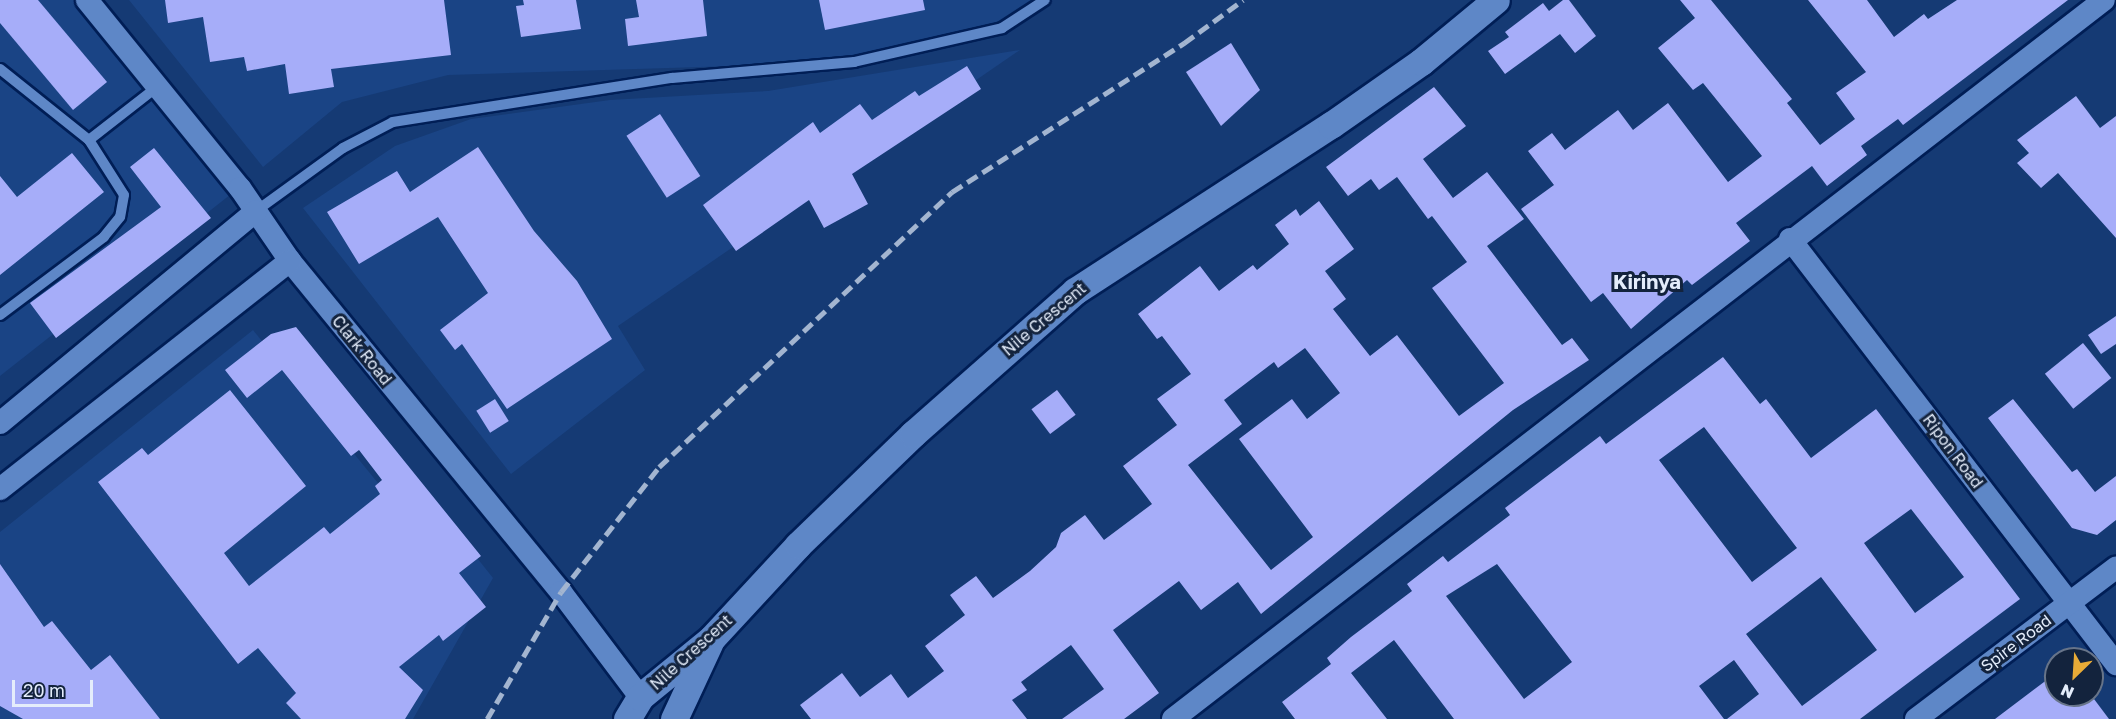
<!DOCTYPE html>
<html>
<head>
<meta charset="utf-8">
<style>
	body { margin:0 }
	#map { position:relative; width:2116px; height:719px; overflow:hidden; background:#153a74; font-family:"Golos Text",sans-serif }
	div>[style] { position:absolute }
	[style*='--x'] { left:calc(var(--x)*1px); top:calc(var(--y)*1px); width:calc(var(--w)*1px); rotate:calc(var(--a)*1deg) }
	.built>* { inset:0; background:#1a4485 }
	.building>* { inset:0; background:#a6adf9; transform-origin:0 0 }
	.roads { filter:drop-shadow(2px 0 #001e56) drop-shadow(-2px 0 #001e56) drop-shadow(0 2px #001e56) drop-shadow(0 -2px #001e56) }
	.service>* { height:10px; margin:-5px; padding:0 5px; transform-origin:5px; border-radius:5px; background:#5e87c7 }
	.minor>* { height:22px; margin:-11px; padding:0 11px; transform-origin:11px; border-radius:11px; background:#5e87c7 }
	.tertiary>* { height:27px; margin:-13.5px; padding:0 13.5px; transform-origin:13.5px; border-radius:13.5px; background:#5e87c7 }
	.rail>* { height:4.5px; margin-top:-2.25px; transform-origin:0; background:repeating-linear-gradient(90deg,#a3b5d0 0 12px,transparent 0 18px) }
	span { translate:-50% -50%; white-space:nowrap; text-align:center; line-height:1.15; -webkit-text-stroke:6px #13233d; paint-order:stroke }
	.street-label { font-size:16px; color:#e4edfb }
	.quarter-label { font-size:20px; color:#e4edfb; font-weight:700 }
	.north { position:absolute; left:2044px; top:647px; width:60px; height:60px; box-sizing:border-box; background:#13233d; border:2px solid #677489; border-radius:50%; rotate:205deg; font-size:16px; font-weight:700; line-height:24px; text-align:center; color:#e4edfb }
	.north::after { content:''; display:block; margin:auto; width:21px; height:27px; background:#e8ab37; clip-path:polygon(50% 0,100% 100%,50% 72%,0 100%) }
	.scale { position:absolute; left:12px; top:680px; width:81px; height:27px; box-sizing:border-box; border:3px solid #e4edfb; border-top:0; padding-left:8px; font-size:18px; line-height:21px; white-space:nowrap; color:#e4edfb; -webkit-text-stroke:4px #13233d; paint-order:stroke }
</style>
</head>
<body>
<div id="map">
	<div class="built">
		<div style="clip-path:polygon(0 0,80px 0,235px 191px,0 376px)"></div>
		<div style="clip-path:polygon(129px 0,1042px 0,974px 34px,854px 62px,448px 75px,342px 102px,263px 167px)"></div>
		<div style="clip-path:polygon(1020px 50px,618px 326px,645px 370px,511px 474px,303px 208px,395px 146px,471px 119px,610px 100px,768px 91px)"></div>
		<div style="clip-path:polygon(253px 330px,436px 554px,458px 534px,493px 578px,413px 719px,0 719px,0 532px)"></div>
	</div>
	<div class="building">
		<div style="clip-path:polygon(0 0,38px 0,107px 82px,73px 110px,0 23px)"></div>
		<div style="clip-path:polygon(165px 0,444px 0,451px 55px,331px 69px,334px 87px,289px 94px,285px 64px,247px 71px,244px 57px,210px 62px,203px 17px,168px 23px)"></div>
		<div style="clip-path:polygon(523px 0,576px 0,581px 29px,521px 37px,516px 6px,524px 5px)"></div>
		<div style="clip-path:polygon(636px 0,703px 0,707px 36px,628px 46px,625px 19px,639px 17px)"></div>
		<div style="clip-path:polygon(819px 0,923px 0,925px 10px,825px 30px)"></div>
		<div style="clip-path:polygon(1563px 0,1569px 0,1596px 36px,1575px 53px,1560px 34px,1505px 74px,1488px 51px,1509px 37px,1505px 32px,1543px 3px,1549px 11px)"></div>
		<div style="clip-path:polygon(1680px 0,1711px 0,1792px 99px,1787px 103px,1820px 145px,1855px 119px,1836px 93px,1866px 72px,1808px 0,1867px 0,1894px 37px,1924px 14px,1928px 19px,1957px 0,2068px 0,1903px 125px,1898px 119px,1861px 146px,1867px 155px,1827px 186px,1812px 166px,1736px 223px,1750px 241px,1692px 285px,1687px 280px,1631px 329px,1603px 293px,1591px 302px,1521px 209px,1554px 185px,1528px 151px,1552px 133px,1565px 150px,1618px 110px,1633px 130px,1668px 103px,1728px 182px,1762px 156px,1703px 83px,1693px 90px,1658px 48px,1695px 18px)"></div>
		<div style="clip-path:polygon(1231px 43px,1260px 90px,1221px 126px,1186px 72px)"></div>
		<div style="clip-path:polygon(967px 66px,981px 89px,852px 174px,868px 204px,824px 228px,809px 200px,736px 251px,703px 205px,813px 122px,820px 133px,860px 104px,872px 120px,915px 91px,919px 96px)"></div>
		<div style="clip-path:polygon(evenodd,1434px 87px,1466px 126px,1423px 159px,1453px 198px,1487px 172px,1524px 219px,1487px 246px,1562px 345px,1572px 338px,1589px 360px,1513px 410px,1261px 614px,1238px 582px,1201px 610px,1179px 581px,1113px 630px,1159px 693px,1124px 719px,1062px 719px,1104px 689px,1071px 645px,1021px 682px,1027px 690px,1012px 700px,1027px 719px,811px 719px,800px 705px,842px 673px,860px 697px,891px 674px,908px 698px,944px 671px,925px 646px,965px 615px,950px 595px,976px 576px,993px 598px,1030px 571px,1056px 547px,1061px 533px,1085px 515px,1104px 540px,1152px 504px,1123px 466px,1177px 425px,1157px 399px,1191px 374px,1162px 336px,1157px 339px,1138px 314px,1200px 266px,1219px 291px,1253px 265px,1257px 270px,1289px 244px,1275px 225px,1296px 209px,1300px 216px,1319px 201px,1354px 249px,1325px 271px,1346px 299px,1333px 309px,1370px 356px,1397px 335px,1459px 416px,1504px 383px,1432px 288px,1467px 262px,1432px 216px,1428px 219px,1397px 177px,1379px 190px,1371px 179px,1348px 196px,1326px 167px,1434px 87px,1305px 348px,1340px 393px,1307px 419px,1292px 399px,1239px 439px,1313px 537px,1271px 570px,1188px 465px,1242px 424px,1224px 400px,1274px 362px,1278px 368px,1305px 348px)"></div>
		<div style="clip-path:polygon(2076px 96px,2100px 128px,2116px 116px,2116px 238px,2058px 173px,2041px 188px,2017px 163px,2029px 153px,2017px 140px)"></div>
		<div style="left:660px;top:114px;width:74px;height:40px;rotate:57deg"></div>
		<div style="clip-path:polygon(478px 147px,534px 231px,577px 281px,612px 339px,507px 409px,462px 344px,455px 350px,440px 330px,488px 293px,438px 217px,359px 264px,327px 212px,397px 171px,410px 192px)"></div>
		<div style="clip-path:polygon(154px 148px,211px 218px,56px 338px,30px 303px,161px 207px,130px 167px)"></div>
		<div style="clip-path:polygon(72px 153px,104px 192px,0 275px,0 176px,17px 197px)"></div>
		<div style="clip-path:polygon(2116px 316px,2116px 344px,2101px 354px,2088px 335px)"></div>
		<div style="clip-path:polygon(296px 327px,481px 556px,459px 573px,486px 607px,443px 641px,439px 635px,399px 667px,423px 690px,405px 719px,301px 719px,286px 703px,296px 693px,258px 648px,238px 664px,98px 482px,142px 448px,148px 455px,230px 390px,306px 486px,224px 553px,249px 586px,324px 527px,330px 534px,380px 494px,375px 486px,382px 480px,359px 450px,351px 456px,282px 370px,247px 398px,225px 370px,271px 334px)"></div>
		<div style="left:2083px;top:343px;width:45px;height:49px;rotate:51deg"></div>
		<div style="clip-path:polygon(evenodd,1723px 357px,1760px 404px,1766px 399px,1811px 458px,1876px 409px,2020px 599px,1860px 719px,1727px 719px,1759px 694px,1734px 660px,1699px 686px,1724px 719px,1454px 719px,1394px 640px,1351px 673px,1387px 719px,1295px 719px,1282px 702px,1331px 664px,1327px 658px,1351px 637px,1412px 591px,1407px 584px,1443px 556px,1448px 562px,1510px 515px,1505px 508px,1600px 436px,1606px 444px,1723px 357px,1704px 427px,1797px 548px,1752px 582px,1659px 460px,1704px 427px,1723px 357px,1911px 509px,1964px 577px,1915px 613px,1864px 543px,1911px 509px,1723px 357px,1497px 564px,1572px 662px,1524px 699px,1446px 596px,1497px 564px,1723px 357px,1821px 577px,1877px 650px,1802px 706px,1746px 634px,1821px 577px)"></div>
		<div style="left:1057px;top:390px;width:31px;height:32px;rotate:53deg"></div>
		<div style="left:495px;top:399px;width:26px;height:22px;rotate:58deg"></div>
		<div style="clip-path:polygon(2013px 399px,2072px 472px,2077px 469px,2095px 492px,2116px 476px,2116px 520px,2097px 535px,2072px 528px,1988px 418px)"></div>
		<div style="clip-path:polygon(0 564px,44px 627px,52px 621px,91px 670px,110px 655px,160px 719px,23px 719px,0 706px)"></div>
		<div style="clip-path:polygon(2056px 673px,2056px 695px,2091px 695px,2109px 719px,1995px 719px)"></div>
	</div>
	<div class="roads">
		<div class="service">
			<div style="--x:0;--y:69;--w:114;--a:38.6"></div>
			<div style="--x:89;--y:140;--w:65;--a:57.5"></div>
			<div style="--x:124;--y:195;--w:22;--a:100"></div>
			<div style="--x:120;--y:217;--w:26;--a:129"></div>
			<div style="--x:104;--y:237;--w:130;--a:143.1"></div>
			<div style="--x:89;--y:140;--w:86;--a:-37.9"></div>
			<div style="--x:256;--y:211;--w:107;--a:-35.9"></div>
			<div style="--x:343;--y:148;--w:56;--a:-27.5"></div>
			<div style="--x:393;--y:122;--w:282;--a:-9"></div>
			<div style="--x:672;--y:78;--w:183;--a:-5"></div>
			<div style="--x:854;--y:62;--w:152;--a:-12.9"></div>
			<div style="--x:1002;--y:28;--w:51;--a:-33.1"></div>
		</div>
		<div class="minor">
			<div style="--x:87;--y:0;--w:242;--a:50.9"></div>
			<div style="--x:240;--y:188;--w:88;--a:55.6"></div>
			<div style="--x:290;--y:261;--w:428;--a:50.7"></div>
			<div style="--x:561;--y:592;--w:131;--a:53"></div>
			<div style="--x:1790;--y:239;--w:536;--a:52.51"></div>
			<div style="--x:0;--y:423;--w:332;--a:-39.6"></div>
			<div style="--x:0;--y:489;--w:369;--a:-38.2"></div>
			<div style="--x:1173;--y:719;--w:1176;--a:-37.68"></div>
			<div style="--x:1916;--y:719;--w:251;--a:-37.1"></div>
		</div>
		<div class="tertiary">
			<div style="--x:627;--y:719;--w:26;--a:-59"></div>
			<div style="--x:640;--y:697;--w:93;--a:-39.3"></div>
			<div style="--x:712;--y:638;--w:127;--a:-47.2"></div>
			<div style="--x:798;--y:545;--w:160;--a:-44"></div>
			<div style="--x:913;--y:434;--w:216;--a:-41.4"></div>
			<div style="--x:1075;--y:291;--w:305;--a:-33"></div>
			<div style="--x:1331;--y:125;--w:110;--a:-35"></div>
			<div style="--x:1421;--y:62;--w:97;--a:-39.6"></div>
			<div style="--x:674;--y:719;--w:83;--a:-65"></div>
		</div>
	</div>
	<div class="rail">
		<div style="--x:487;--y:719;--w:147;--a:-59.8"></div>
		<div style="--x:561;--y:592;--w:159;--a:-51.9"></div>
		<div style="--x:659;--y:467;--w:402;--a:-43.2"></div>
		<div style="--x:952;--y:192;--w:276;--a:-32.7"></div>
		<div style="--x:1184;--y:43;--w:73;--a:-36.1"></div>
	</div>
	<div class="street-label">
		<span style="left:1044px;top:319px;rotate:-40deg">Nile Crescent</span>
		<span style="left:362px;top:350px;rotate:51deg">Clark Road</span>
		<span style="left:1953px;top:451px;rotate:53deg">Ripon Road</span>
		<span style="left:2016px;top:643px;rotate:-37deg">Spire Road</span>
		<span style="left:691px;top:652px;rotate:-42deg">Nile Crescent</span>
	</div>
	<div class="quarter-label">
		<span style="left:1647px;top:281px">Kirinya</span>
	</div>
	<div class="north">N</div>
	<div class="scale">20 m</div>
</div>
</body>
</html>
